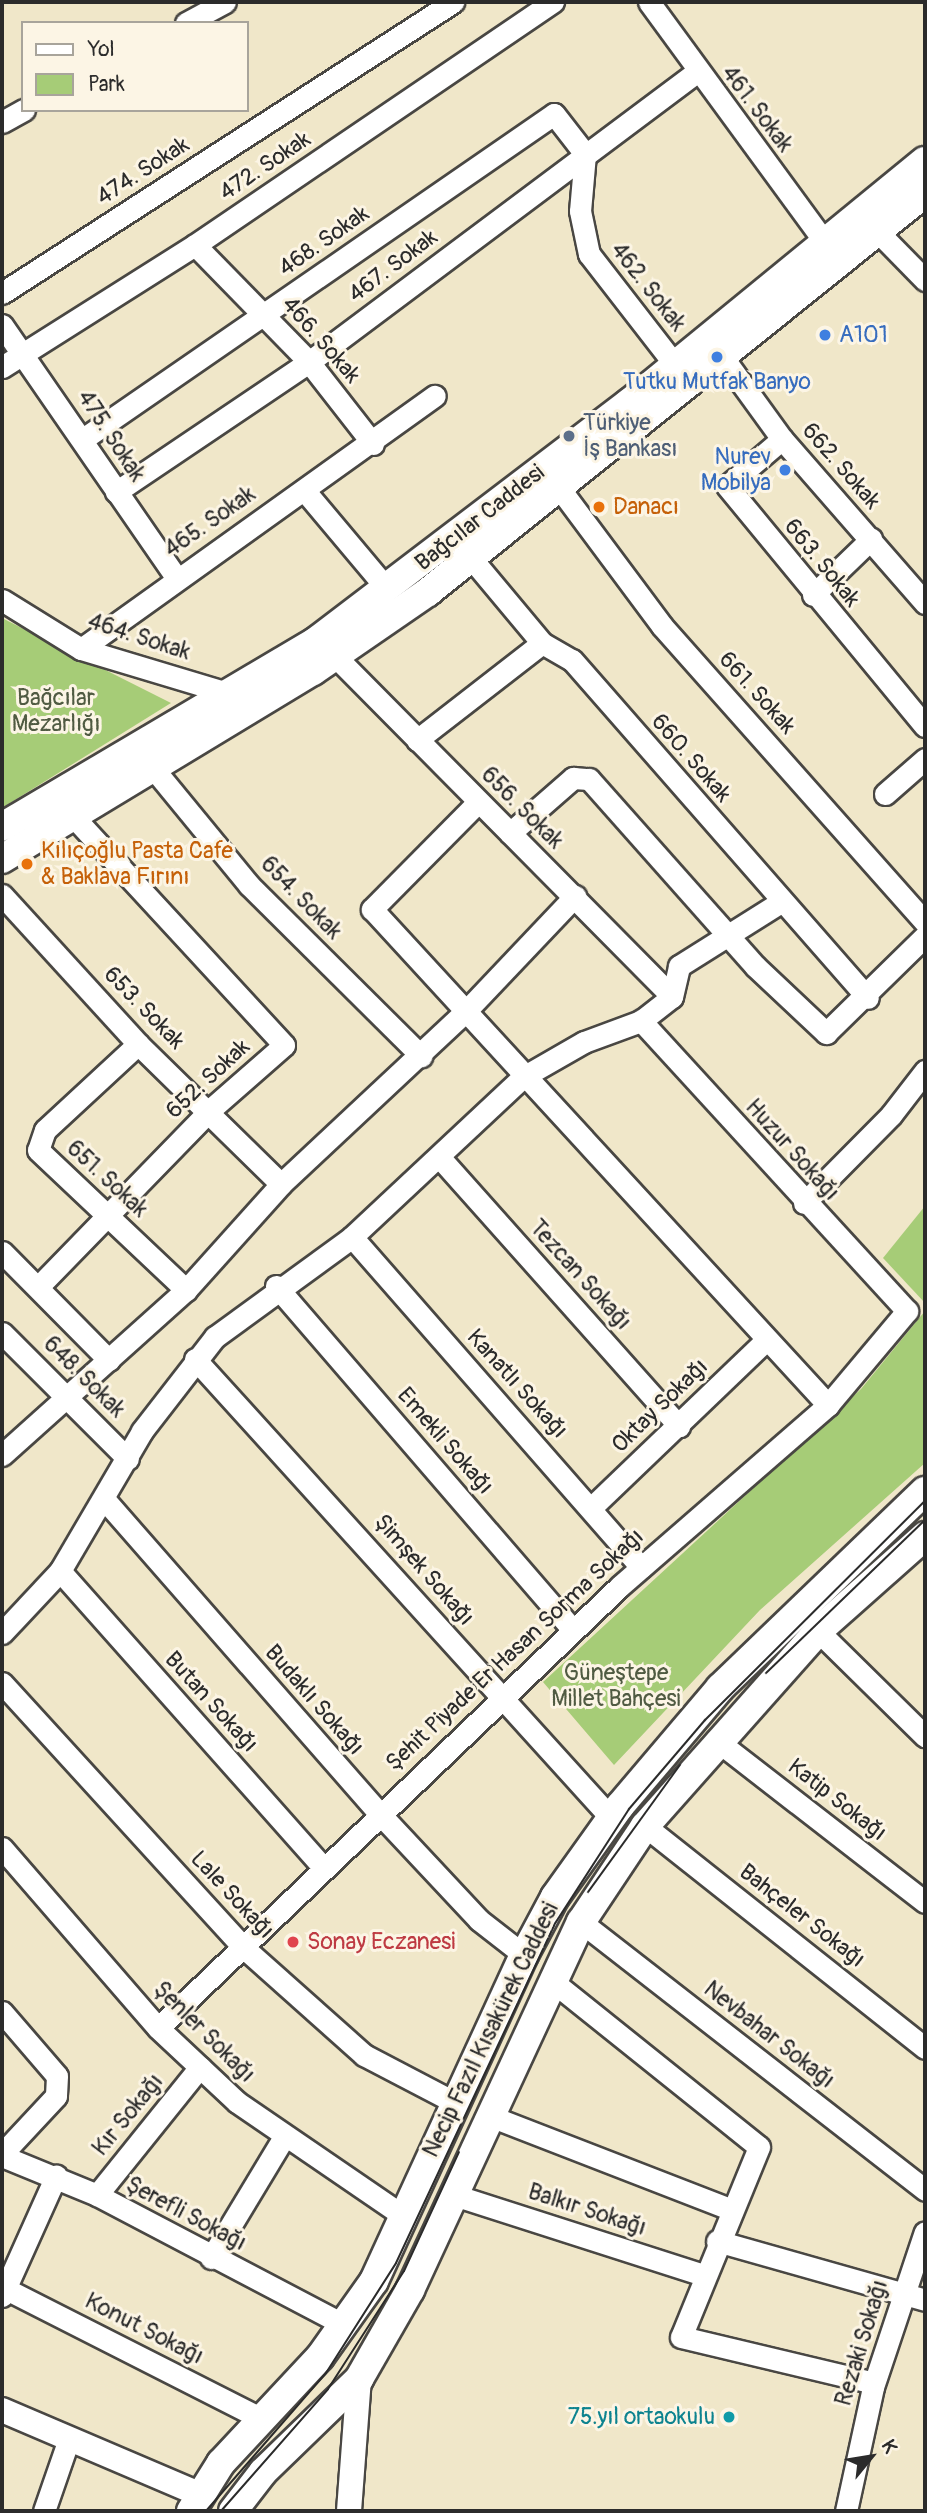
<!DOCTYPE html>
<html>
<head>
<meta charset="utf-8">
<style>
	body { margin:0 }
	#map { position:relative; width:927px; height:2513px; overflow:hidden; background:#f0e7c9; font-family:Pangolin,sans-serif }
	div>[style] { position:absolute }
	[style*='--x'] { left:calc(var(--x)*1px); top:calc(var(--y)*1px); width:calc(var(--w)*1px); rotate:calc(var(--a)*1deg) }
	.green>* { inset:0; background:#a6cc77 }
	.roads { filter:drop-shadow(2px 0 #494743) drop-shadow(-2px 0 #494743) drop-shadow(0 2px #494743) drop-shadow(0 -2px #494743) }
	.minor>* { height:21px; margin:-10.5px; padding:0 10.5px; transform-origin:10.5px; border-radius:10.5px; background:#fff }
	.tertiary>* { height:24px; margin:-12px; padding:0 12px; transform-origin:12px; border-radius:12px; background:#fff }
	.secondary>* { height:28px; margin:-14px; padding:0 14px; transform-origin:14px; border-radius:14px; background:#fff }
	.tram>* { height:2px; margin:-1px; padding:0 1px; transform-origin:1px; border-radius:1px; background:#2b2b2b }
	.dots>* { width:19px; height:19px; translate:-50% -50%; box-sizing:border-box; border:4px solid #fcf5e5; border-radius:50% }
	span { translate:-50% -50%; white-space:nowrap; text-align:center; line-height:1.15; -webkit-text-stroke:6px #fcf5e5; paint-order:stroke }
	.street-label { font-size:23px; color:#2b2b2b }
	.shop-label { font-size:23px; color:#366cbe }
	.left { translate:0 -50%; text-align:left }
	.right { translate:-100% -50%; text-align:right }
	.service-label { font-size:23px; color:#4e5e75 }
	.food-label { font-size:23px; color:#c56008 }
	.park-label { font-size:23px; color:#505b42 }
	.health-label { font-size:23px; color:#be3a42 }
	.culture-label { font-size:23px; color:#0d838f }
	.frame { position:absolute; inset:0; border:4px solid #2b2b2b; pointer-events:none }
	.legend { position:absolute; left:21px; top:21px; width:228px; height:91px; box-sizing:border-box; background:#fcf5e5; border:2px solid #a8a49b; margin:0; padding:9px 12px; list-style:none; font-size:21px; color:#2b2b2b }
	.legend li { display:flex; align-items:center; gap:14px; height:35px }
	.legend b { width:35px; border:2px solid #a8a49b }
	.north { position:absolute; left:836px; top:2422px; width:70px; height:70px; -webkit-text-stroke:5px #fcf5e5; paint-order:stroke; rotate:60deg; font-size:19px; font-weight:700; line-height:28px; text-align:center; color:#2b2b2b }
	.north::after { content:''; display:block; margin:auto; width:24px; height:32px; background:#2b2b2b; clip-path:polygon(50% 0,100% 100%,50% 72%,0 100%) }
</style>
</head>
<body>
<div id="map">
	<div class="green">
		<div style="clip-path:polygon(2px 618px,171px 703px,2px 808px)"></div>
		<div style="clip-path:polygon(925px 1206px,925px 1303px,883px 1258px)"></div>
		<div style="clip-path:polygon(925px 1311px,925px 1463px,760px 1610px,614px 1765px,543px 1682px,861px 1389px)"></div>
	</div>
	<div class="roads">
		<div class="minor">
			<div style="--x:649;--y:2;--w:301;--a:53.8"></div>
			<div style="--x:186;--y:23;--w:44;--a:-28.3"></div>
			<div style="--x:2;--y:122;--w:25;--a:-29"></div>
			<div style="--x:879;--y:233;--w:66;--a:45.6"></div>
			<div style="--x:195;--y:245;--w:163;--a:45.7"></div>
			<div style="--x:309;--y:362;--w:104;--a:52"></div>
			<div style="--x:2;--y:293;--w:537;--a:-32.83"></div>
			<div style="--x:2;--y:325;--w:306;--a:55.4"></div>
			<div style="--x:724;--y:359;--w:99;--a:54.1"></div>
			<div style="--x:782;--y:439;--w:218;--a:48.9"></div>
			<div style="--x:2;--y:367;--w:228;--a:-32.3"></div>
			<div style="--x:195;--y:245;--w:433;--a:-34.2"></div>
			<div style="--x:83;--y:439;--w:572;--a:-34.61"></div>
			<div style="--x:554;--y:114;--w:51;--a:52.2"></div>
			<div style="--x:585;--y:154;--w:57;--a:95"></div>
			<div style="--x:580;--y:211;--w:44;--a:78.2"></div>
			<div style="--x:589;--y:254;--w:142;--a:52.2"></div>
			<div style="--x:782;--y:439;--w:72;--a:139.5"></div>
			<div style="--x:727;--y:486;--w:311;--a:50.5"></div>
			<div style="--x:560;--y:489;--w:171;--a:53.3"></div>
			<div style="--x:662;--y:626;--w:396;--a:48.4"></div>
			<div style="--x:304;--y:490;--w:129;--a:50"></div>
			<div style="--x:116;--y:492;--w:233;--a:-34"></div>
			<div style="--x:309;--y:362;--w:483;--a:-36.8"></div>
			<div style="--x:471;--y:558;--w:111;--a:50.1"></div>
			<div style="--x:542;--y:643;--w:34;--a:30"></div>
			<div style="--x:572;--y:660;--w:449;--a:48.8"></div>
			<div style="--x:813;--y:595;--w:81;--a:-44"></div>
			<div style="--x:2;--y:600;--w:93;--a:31.8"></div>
			<div style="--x:81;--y:649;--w:153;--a:16.7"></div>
			<div style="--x:81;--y:649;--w:435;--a:-35.6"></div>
			<div style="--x:335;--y:656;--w:479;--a:45.3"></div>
			<div style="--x:417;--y:740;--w:158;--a:-37.8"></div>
			<div style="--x:153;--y:768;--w:151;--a:50.6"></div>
			<div style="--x:249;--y:885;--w:243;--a:44.8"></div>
			<div style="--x:885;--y:794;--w:53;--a:-41.2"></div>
			<div style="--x:478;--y:802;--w:151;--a:134.7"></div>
			<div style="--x:372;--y:909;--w:674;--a:47.41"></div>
			<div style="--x:510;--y:833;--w:84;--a:-41.1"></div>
			<div style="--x:573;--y:778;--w:16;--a:4"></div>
			<div style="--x:589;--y:779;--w:250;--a:48.4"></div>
			<div style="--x:755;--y:966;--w:98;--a:43.3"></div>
			<div style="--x:826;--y:1033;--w:139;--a:-44.4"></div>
			<div style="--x:2;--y:895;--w:202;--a:47.6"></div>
			<div style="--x:138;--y:1044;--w:200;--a:44.4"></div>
			<div style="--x:138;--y:1044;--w:127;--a:137.2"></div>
			<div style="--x:45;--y:1130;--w:21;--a:109"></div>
			<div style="--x:38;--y:1150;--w:204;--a:43.4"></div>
			<div style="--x:441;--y:1159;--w:358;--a:48.3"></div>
			<div style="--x:804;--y:1203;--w:124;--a:-45.3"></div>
			<div style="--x:891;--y:1115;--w:56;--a:-52.3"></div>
			<div style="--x:352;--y:1237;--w:439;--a:48.8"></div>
			<div style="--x:2;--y:1252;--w:152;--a:45.3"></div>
			<div style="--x:39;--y:1286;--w:247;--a:-45.8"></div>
			<div style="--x:211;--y:1109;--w:97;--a:-41.2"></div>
			<div style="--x:284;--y:1045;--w:311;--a:-132.7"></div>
			<div style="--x:276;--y:1286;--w:454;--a:49.2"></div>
			<div style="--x:2;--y:1333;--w:178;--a:45"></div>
			<div style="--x:195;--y:1359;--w:619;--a:47.81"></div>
			<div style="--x:2;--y:1455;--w:247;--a:-41.9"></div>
			<div style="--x:186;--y:1290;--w:142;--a:-48.1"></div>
			<div style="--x:281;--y:1184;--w:252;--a:-43.1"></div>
			<div style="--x:465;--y:1012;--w:160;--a:-46.5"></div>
			<div style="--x:104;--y:1499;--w:417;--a:48.8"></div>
			<div style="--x:379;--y:1813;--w:146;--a:46.9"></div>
			<div style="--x:479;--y:1920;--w:57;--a:37.9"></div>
			<div style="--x:592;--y:1507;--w:238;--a:-43.8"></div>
			<div style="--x:60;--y:1571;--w:397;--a:48.4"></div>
			<div style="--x:818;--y:1631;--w:150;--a:44.5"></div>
			<div style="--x:2;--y:1633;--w:85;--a:-46.9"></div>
			<div style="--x:60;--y:1571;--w:162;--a:-59.6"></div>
			<div style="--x:142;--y:1431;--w:119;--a:-52.2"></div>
			<div style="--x:215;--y:1337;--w:170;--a:-36.1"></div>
			<div style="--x:352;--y:1237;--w:234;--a:-43.1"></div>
			<div style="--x:523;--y:1077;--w:70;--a:-29.8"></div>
			<div style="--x:584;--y:1042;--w:61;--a:-20.2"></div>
			<div style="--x:641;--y:1021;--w:39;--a:-38"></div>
			<div style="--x:672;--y:997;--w:32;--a:-77"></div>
			<div style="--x:679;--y:966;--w:118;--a:-32.2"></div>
			<div style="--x:2;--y:1683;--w:359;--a:47.6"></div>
			<div style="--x:244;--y:1948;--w:161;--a:41.7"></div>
			<div style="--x:364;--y:2055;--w:104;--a:27.6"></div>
			<div style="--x:716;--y:1740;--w:264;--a:37.8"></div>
			<div style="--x:645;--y:1826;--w:357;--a:38.4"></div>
			<div style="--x:2;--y:1848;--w:238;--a:49.1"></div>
			<div style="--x:158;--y:2028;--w:108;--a:43.1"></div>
			<div style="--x:237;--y:2102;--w:200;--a:34.4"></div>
			<div style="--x:581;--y:1922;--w:436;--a:37.9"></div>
			<div style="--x:552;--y:1981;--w:265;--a:38.7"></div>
			<div style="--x:759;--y:2147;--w:205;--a:112.3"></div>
			<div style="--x:681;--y:2337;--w:198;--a:13.4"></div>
			<div style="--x:2;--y:2012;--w:84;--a:49.3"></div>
			<div style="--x:57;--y:2076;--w:20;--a:93"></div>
			<div style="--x:56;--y:2096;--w:79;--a:133"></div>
			<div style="--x:158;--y:2028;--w:639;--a:-43.73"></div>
			<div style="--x:620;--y:1586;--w:276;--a:-41"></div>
			<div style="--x:828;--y:1405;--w:123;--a:-50"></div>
			<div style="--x:907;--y:1311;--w:394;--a:-132.5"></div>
			<div style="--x:490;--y:2116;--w:260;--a:21.2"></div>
			<div style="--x:2;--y:2156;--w:103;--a:22.3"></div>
			<div style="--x:97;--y:2195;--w:278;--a:27.7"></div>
			<div style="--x:97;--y:2195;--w:164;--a:-51.2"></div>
			<div style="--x:454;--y:2195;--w:262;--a:17.8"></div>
			<div style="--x:717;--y:2241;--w:216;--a:15.8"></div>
			<div style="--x:211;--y:2258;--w:141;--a:-58.9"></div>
			<div style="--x:2;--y:2287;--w:292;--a:26.9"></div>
			<div style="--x:2;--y:2296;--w:132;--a:-65.8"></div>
			<div style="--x:44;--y:2511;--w:76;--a:-70.9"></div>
			<div style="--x:846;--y:2511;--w:127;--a:-77.7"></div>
			<div style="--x:873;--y:2387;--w:163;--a:-71.5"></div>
		</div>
		<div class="tertiary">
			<div style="--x:2;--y:2410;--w:216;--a:23.1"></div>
			<div style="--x:349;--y:2511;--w:132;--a:-85.7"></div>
		</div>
		<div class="secondary">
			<div style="--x:2;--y:827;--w:364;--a:-30.6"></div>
			<div style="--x:315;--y:642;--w:395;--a:-37.3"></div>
			<div style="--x:629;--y:403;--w:382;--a:-39.3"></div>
			<div style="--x:2;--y:859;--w:363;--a:-31.2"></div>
			<div style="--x:313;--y:671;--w:140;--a:-34.5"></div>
			<div style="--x:428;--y:592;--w:637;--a:-38.76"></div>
			<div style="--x:191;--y:2511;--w:57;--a:-58"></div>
			<div style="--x:221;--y:2463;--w:145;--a:-47"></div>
			<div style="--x:320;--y:2357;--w:93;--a:-54.6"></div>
			<div style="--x:374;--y:2281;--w:359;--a:-65.3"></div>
			<div style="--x:524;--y:1955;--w:66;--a:-61.9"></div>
			<div style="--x:555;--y:1897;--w:112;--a:-54.5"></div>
			<div style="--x:620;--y:1806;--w:155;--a:-49.7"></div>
			<div style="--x:720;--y:1688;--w:284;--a:-43.9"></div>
			<div style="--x:233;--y:2511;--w:49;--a:-52.4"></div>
			<div style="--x:263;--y:2472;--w:134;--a:-44.1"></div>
			<div style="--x:359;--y:2379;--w:103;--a:-60.2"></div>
			<div style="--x:410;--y:2290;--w:406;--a:-65.1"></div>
			<div style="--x:581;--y:1922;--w:115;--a:-56.3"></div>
			<div style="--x:645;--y:1826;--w:261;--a:-48.4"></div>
			<div style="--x:818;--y:1631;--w:143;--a:-41.6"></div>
		</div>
	</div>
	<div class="tram">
		<div style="--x:766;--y:1673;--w:221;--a:-43.9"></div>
		<div style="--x:588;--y:1892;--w:157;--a:-54.1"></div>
		<div style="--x:206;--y:2511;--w:183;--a:-49"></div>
		<div style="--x:326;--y:2373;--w:130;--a:-57.5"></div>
		<div style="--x:396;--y:2263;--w:373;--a:-64.9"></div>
		<div style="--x:554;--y:1925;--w:138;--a:-57.1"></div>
		<div style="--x:629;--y:1809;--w:117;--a:-49.5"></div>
		<div style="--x:705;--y:1720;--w:310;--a:-44.9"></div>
		<div style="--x:221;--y:2511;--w:162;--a:-48.7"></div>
		<div style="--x:328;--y:2389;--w:140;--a:-57.2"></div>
		<div style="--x:404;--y:2271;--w:131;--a:-65.2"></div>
	</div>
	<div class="dots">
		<div style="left:825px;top:335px;background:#3f7fe0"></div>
		<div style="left:717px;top:357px;background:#3f7fe0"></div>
		<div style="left:569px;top:436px;background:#5c6f8a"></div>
		<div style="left:785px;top:470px;background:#3f7fe0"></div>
		<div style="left:599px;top:507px;background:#e8710a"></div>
		<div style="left:27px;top:864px;background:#e8710a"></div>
		<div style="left:293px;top:1942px;background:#e0444e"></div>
		<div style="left:729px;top:2417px;background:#0f9aa8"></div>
	</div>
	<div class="street-label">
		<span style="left:757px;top:109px;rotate:53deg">461. Sokak</span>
		<span style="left:265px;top:166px;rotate:-34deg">472. Sokak</span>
		<span style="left:143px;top:171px;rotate:-33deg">474. Sokak</span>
		<span style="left:324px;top:241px;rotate:-35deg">468. Sokak</span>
		<span style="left:393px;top:266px;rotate:-37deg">467. Sokak</span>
		<span style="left:648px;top:287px;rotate:52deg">462. Sokak</span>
		<span style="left:321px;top:340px;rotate:49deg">466. Sokak</span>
		<span style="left:111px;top:436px;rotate:57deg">475. Sokak</span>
		<span style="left:841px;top:466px;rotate:49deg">662. Sokak</span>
		<span style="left:480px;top:518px;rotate:-38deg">Bağcılar Caddesi</span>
		<span style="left:210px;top:522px;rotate:-35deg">465. Sokak</span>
		<span style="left:822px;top:563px;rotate:51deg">663. Sokak</span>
		<span style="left:139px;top:637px;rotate:18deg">464. Sokak</span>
		<span style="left:757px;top:693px;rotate:48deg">661. Sokak</span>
		<span style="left:691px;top:758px;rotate:49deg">660. Sokak</span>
		<span style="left:522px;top:808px;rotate:45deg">656. Sokak</span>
		<span style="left:301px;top:898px;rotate:46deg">654. Sokak</span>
		<span style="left:144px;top:1008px;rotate:46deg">653. Sokak</span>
		<span style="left:208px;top:1079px;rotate:-43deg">652. Sokak</span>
		<span style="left:792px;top:1150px;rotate:48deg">Huzur Sokağı</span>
		<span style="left:107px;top:1179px;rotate:43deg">651. Sokak</span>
		<span style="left:580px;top:1275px;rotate:48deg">Tezcan Sokağı</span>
		<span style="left:84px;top:1377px;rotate:45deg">648. Sokak</span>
		<span style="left:517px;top:1384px;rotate:48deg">Kanatlı Sokağı</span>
		<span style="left:660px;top:1406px;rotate:-44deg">Oktay Sokağı</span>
		<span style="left:445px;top:1441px;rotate:49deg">Emekli Sokağı</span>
		<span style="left:424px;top:1570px;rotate:49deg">Şimşek Sokağı</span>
		<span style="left:515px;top:1650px;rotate:-43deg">Şehit Piyade Er Hasan Sorma Sokağı</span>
		<span style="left:314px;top:1700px;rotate:49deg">Budaklı Sokağı</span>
		<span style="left:211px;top:1702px;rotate:48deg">Butan Sokağı</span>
		<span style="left:837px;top:1800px;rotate:38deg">Katip Sokağı</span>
		<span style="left:232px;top:1895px;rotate:47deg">Lale Sokağı</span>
		<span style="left:802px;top:1916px;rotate:38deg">Bahçeler Sokağı</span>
		<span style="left:491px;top:2030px;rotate:-64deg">Necip Fazıl Kısakürek Caddesi</span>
		<span style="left:204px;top:2032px;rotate:45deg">Şenler Sokağı</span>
		<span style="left:769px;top:2035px;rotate:38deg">Nevbahar Sokağı</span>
		<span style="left:128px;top:2115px;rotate:-51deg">Kır Sokağı</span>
		<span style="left:587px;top:2210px;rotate:18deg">Balkır Sokağı</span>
		<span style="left:186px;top:2214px;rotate:28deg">Şerefli Sokağı</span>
		<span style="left:144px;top:2329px;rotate:27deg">Konut Sokağı</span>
		<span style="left:862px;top:2343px;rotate:-73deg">Rezaki Sokağı</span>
	</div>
	<div class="shop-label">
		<span class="left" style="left:839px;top:335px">A101</span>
		<span style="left:717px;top:382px">Tutku Mutfak Banyo</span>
		<span class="right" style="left:771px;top:470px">Nurev<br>Mobilya</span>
	</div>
	<div class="service-label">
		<span class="left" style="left:583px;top:436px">Türkiye<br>İş Bankası</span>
	</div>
	<div class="food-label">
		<span class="left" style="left:613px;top:507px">Danacı</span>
		<span class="left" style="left:41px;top:864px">Kılıçoğlu Pasta Cafe<br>&amp; Baklava Fırını</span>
	</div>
	<div class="park-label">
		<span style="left:56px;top:711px">Bağcılar<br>Mezarlığı</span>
		<span style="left:616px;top:1686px">Güneştepe<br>Millet Bahçesi</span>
	</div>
	<div class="health-label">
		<span class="left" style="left:307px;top:1942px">Sonay Eczanesi</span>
	</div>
	<div class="culture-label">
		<span class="right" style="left:715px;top:2417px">75.yıl ortaokulu</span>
	</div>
	<div class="frame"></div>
	<ul class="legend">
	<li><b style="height:9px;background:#fff"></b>Yol</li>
	<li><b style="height:19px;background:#a6cc77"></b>Park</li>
	</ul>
	<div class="north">K</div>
</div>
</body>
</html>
